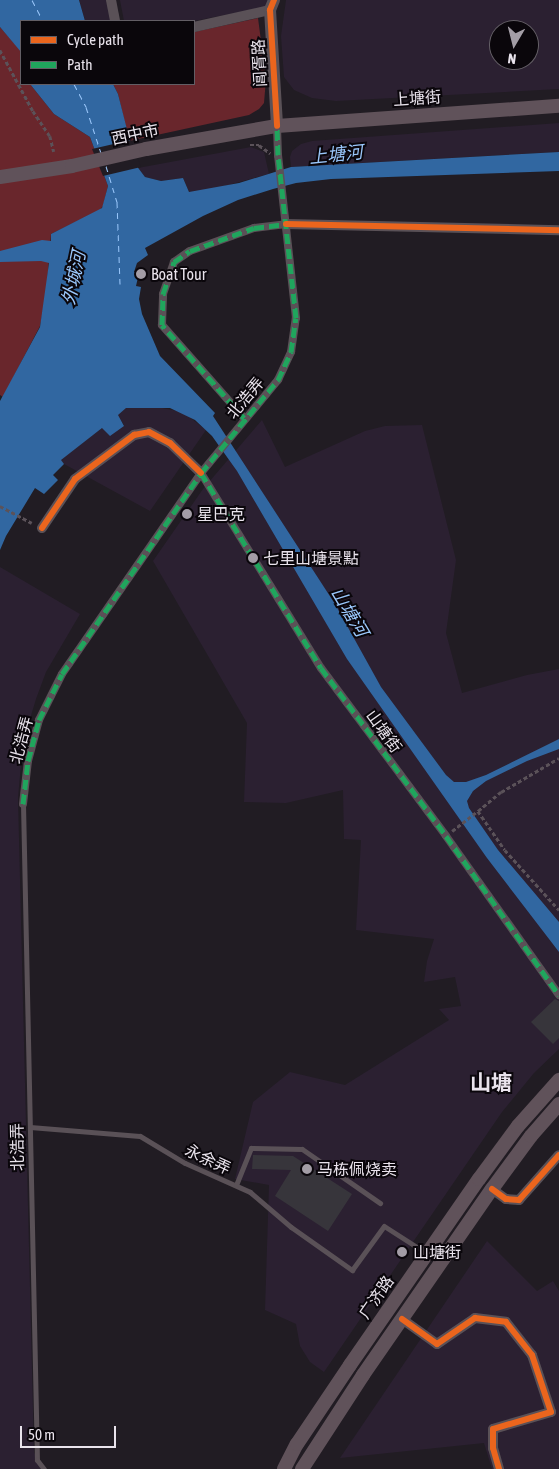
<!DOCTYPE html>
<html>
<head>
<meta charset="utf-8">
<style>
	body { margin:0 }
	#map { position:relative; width:559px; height:1469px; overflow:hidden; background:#211c23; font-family:"Asap Condensed","Noto Sans SC",sans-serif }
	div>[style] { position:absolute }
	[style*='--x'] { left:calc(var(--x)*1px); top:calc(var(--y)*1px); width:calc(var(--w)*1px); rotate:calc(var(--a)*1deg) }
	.built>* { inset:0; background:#2b2031 }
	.green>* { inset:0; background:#69262c }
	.water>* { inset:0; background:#3167a1 }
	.pier>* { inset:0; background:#211c23 }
	.ferry>* { height:1px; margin-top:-0.5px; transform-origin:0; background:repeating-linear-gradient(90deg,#9ac7fb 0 6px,transparent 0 11px) }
	.building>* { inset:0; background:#37353b }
	.path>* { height:2.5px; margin-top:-1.25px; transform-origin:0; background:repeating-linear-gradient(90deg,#5b5259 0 4px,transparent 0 6.5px) }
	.service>* { height:5px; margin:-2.5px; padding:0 2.5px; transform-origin:2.5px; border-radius:2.5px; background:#5a5157 }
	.pedestrian>* { height:8px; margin:-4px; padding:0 4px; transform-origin:4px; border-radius:4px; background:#5a5157 }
	.minor>* { height:10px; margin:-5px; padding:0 5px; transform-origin:5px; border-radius:5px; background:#5a5157 }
	.tertiary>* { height:12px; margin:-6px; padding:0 6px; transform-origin:6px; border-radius:6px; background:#5a5157 }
	.secondary>* { height:14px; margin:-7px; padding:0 7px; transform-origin:7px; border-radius:7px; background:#60525a }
	.quiet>* { height:5px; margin-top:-2.5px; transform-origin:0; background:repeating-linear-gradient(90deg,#20a55d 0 10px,transparent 0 15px) }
	.cycleway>* { height:6px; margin:-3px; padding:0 3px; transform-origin:3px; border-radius:3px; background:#eb651d }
	.dots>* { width:14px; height:14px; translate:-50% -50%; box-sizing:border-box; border:2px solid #0a060b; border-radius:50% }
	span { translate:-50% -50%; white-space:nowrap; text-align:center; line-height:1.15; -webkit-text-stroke:4px #0a060b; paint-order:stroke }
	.street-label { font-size:16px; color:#e9e3ec }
	.poi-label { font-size:16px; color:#e9e3ec }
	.left { translate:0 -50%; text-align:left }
	.water-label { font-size:18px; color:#9ac7fb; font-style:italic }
	.district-label { font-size:21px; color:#e9e3ec; font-weight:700 }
	.legend { position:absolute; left:20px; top:20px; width:175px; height:65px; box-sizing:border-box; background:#0a060b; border:1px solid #635e65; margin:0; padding:6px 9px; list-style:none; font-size:15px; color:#e9e3ec }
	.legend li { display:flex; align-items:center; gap:10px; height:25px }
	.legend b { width:25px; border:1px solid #635e65 }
	.north { position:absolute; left:489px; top:20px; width:50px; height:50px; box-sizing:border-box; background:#0a060b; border:1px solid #635e65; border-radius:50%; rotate:188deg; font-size:14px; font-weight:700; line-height:20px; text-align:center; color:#e9e3ec }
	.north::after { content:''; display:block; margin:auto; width:18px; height:22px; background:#a39da6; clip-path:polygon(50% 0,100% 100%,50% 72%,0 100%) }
	.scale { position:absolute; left:20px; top:1426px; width:96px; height:22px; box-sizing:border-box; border:2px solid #e9e3ec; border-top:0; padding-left:6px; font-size:15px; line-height:18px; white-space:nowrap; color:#e9e3ec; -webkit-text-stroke:4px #0a060b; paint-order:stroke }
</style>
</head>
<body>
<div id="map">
	<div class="built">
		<div style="clip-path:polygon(79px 0,107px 0,112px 21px,85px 21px)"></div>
		<div style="clip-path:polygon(120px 0,269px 0,267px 7px,194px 21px,124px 21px)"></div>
		<div style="clip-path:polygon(evenodd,286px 0,559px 0,559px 89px,336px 101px,312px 98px,294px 90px,284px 77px,281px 36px,286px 0,499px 30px,529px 30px,529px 60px,499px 60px,499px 30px)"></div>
		<div style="clip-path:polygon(559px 123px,559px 152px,291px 167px,290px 157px,292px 151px,301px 144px,312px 141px)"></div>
		<div style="clip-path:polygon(251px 147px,264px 152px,269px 174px,203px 192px,189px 192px,183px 178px,161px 181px,145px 177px,138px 168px)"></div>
		<div style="clip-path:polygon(157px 407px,183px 412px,206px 430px,150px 511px,64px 464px,60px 460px,102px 428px,124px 425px,117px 415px,126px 408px)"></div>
		<div style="clip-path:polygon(262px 420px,285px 467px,365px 431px,385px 426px,422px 425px,456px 560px,446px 633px,462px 693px,527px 675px,559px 669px,559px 1049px,534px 1073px,502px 1112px,324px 1372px,310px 1362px,300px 1346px,296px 1324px,265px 1310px,269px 1185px,235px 1179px,253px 1102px,290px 1072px,345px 1085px,449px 1020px,439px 1009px,461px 1006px,455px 977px,424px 982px,427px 961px,434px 939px,356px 930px,361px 840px,344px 839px,343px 790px,286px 803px,244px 802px,247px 723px,153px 561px,203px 489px)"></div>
		<div style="clip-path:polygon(0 567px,80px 614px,46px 672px,36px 699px,23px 742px,18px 798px,34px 1452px,42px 1469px,0 1469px)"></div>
		<div style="clip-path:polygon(487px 1241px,537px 1291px,553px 1281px,559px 1291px,559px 1469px,492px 1469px,484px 1443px,340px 1458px)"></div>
	</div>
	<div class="green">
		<div style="clip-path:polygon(258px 18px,266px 79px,264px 103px,259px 109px,249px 115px,129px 141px,118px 94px,113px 84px,194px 84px,194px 32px)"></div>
		<div style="clip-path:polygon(0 27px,20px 50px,21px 84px,30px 84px,54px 114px,90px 137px,108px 186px,103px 206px,100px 210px,51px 234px,46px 296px,40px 326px,3px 397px,0 395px)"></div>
	</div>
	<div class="water">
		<div style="clip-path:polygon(0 0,79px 0,85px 21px,21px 21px,21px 52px,0 27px)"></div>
		<div style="clip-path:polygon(30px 84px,113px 84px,118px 94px,136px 165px,145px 177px,161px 181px,183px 178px,189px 192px,239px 183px,291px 167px,559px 152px,559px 171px,331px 179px,296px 183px,273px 189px,238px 200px,203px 216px,145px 248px,148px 255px,137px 263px,134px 272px,139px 273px,136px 286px,141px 287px,139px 299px,142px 314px,160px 356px,215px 413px,213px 416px,335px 604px,381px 687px,446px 775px,454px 782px,466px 782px,486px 775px,559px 739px,559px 749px,527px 761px,486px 781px,473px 791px,467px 801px,469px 808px,498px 850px,559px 922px,559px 952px,487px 858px,347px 659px,237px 471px,212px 436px,195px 420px,170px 408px,126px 408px,118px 415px,124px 426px,110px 436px,102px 428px,61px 460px,64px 464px,53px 475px,58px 480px,44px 494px,35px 488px,6px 536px,0 550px,0 401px,40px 327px,49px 263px,41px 261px,0 262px,0 251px,42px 240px,51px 241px,51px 234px,102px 208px,108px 186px,90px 137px,54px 114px)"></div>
	</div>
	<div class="pier">
		<div style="clip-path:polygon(131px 140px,141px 167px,103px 176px,92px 149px)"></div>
	</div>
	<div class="ferry">
		<div style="--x:32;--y:0;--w:24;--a:62"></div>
		<div style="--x:74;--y:84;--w:26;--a:62"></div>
		<div style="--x:86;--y:107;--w:48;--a:71.9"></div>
		<div style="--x:106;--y:166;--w:38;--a:73"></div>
		<div style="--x:117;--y:202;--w:82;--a:87.9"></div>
	</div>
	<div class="building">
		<div style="clip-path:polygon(555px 999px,559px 1001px,559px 1038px,553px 1044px,531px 1022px)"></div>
		<div style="clip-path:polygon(253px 1155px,293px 1156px,352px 1194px,328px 1231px,275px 1196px,291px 1170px,252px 1169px)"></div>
	</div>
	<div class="path">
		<div style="--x:0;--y:50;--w:69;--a:61.6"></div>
		<div style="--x:33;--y:111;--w:30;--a:56"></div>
		<div style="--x:50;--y:136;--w:16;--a:76"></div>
		<div style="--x:250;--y:145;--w:9;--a:0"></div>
		<div style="--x:259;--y:145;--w:14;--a:36"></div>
		<div style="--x:0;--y:506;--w:36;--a:28"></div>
		<div style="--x:478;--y:811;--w:30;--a:-40"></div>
		<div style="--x:501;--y:792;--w:67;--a:-30.4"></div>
		<div style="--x:452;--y:831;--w:33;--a:-38"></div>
		<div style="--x:478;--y:811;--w:47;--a:55.3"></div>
		<div style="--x:505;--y:850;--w:81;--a:48"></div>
	</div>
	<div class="service">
		<div style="--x:23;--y:804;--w:656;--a:88.78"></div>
		<div style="--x:37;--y:1460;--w:11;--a:52"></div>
		<div style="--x:30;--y:1127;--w:110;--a:4.7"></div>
		<div style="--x:140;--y:1136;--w:52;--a:31"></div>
		<div style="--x:185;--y:1163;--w:71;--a:24"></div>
		<div style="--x:250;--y:1192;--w:54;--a:40.5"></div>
		<div style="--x:291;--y:1227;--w:75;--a:35.2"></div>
		<div style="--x:352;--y:1270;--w:54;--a:-54"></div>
		<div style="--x:384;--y:1226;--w:50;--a:32.7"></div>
		<div style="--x:236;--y:1185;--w:40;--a:-68"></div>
		<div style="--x:251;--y:1148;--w:51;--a:1.1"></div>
		<div style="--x:302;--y:1149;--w:95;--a:34.7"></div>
	</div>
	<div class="pedestrian">
		<div style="--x:244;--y:418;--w:124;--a:-131.4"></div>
		<div style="--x:162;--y:325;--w:31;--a:-88"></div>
		<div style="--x:163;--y:294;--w:34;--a:-71"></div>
		<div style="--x:174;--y:262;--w:19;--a:-35"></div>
		<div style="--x:190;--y:251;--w:68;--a:-19.8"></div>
		<div style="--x:254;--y:228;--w:32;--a:-7"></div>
		<div style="--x:201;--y:473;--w:229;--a:58.4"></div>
		<div style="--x:321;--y:668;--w:209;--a:53.3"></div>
		<div style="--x:446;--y:836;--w:195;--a:54.6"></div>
		<div style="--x:23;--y:804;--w:43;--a:-83.4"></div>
		<div style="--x:28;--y:761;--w:42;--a:-75"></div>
		<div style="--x:39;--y:720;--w:51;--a:-63.4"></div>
		<div style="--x:62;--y:674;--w:244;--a:-55.3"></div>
		<div style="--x:201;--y:473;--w:121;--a:-50.4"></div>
		<div style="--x:278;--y:380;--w:31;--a:-65"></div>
		<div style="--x:291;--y:352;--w:34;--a:-82"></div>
		<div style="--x:296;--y:318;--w:164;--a:-96.3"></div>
		<div style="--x:278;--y:155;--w:29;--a:-92"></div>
	</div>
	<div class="minor">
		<div style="--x:111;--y:0;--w:21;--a:79"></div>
		<div style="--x:194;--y:27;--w:78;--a:-12.6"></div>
		<div style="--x:286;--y:224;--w:273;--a:1.3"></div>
		<div style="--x:42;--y:528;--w:59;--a:-56"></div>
		<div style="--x:75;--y:479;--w:74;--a:-36.7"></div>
		<div style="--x:134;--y:435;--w:15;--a:-11"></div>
		<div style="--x:149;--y:432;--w:24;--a:28"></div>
		<div style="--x:170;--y:443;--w:43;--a:44.1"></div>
		<div style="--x:492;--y:1189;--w:17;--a:36"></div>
		<div style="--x:506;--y:1199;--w:13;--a:4"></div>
		<div style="--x:519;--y:1200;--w:60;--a:-48.4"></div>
		<div style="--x:402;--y:1319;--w:43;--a:35.5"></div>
		<div style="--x:437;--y:1344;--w:46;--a:-34.4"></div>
		<div style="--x:475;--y:1318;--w:31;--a:7"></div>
		<div style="--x:506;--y:1322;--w:42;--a:51.8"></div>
		<div style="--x:532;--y:1355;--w:60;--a:71.6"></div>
		<div style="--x:551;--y:1412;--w:60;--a:163.7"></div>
		<div style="--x:493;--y:1429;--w:19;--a:90"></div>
		<div style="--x:493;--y:1448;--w:22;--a:74"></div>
	</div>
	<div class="tertiary">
		<div style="--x:274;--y:0;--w:11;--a:112"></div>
		<div style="--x:270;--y:10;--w:116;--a:86.5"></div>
	</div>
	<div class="secondary">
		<div style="--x:0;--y:177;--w:73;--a:-8.7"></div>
		<div style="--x:72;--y:166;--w:76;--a:-12.9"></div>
		<div style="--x:146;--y:149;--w:133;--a:-10"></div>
		<div style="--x:277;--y:126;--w:283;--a:-4.1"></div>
		<div style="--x:284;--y:1469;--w:28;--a:-63"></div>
		<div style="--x:297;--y:1444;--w:95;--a:-56.1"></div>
		<div style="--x:350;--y:1365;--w:226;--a:-55.3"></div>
		<div style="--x:479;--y:1179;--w:66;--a:-53.7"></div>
		<div style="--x:518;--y:1126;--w:62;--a:-48.3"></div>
		<div style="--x:302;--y:1469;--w:112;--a:-57"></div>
		<div style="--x:363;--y:1375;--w:226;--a:-55.3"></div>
		<div style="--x:492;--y:1189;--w:66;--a:-53.7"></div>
		<div style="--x:531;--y:1136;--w:43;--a:-48.8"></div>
	</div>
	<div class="quiet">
		<div style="--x:244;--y:418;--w:124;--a:-131.4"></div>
		<div style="--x:162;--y:325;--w:31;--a:-88"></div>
		<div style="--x:163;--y:294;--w:34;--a:-71"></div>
		<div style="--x:174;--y:262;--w:19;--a:-35"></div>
		<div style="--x:190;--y:251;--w:68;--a:-19.8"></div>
		<div style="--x:254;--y:228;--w:32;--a:-7"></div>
		<div style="--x:201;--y:473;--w:229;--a:58.4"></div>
		<div style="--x:321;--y:668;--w:209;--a:53.3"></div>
		<div style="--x:446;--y:836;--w:195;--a:54.6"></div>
		<div style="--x:23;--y:804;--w:43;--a:-83.4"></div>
		<div style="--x:28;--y:761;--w:42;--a:-75"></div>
		<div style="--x:39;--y:720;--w:51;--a:-63.4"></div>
		<div style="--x:62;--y:674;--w:244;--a:-55.3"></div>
		<div style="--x:201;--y:473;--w:121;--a:-50.4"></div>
		<div style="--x:278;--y:380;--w:31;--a:-65"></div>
		<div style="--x:291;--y:352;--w:34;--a:-82"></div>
		<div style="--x:296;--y:318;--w:164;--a:-96.3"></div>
		<div style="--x:278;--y:155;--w:29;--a:-92"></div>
	</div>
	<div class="cycleway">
		<div style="--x:274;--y:0;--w:11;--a:112"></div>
		<div style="--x:270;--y:10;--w:116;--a:86.5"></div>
		<div style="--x:286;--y:224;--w:273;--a:1.3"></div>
		<div style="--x:42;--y:528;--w:59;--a:-56"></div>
		<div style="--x:75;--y:479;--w:74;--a:-36.7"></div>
		<div style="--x:134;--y:435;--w:15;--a:-11"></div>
		<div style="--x:149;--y:432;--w:24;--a:28"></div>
		<div style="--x:170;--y:443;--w:43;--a:44.1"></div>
		<div style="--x:492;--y:1189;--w:17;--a:36"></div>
		<div style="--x:506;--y:1199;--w:13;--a:4"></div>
		<div style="--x:519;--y:1200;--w:60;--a:-48.4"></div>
		<div style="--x:402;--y:1319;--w:43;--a:35.5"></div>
		<div style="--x:437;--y:1344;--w:46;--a:-34.4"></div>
		<div style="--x:475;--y:1318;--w:31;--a:7"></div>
		<div style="--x:506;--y:1322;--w:42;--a:51.8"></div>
		<div style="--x:532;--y:1355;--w:60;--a:71.6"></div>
		<div style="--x:551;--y:1412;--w:60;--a:163.7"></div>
		<div style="--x:493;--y:1429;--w:19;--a:90"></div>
		<div style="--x:493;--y:1448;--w:22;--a:74"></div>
	</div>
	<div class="dots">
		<div style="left:141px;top:274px;background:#a39da6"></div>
		<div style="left:187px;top:514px;background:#a39da6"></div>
		<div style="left:253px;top:558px;background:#a39da6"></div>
		<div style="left:307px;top:1169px;background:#a39da6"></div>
		<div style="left:402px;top:1252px;background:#a39da6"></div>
	</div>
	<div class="street-label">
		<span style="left:259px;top:63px;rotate:-93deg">阊胥路</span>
		<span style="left:417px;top:98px;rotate:-4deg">上塘街</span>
		<span style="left:135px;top:134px;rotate:-12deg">西中市</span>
		<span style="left:245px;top:398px;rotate:-50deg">北浩弄</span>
		<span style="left:384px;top:731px;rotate:54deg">山塘街</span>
		<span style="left:21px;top:740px;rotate:-75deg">北浩弄</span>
		<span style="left:17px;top:1147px;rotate:-91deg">北浩弄</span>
		<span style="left:208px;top:1159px;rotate:25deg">永余弄</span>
		<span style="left:376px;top:1297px;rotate:-55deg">广济路</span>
	</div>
	<div class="poi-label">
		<span class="left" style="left:151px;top:274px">Boat Tour</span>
		<span class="left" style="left:197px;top:514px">星巴克</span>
		<span class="left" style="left:263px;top:558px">七里山塘景點</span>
		<span class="left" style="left:317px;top:1169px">马栋佩烧卖</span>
		<span class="left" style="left:413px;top:1252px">山塘街</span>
	</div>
	<div class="water-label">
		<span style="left:336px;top:155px;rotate:-6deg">上塘河</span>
		<span style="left:74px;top:278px;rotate:-78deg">外城河</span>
		<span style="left:349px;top:612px;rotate:59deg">山塘河</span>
	</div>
	<div class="district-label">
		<span style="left:491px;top:1082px">山塘</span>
	</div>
	<ul class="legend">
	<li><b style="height:6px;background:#eb651d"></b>Cycle path</li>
	<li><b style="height:6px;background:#20a55d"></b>Path</li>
	</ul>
	<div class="north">N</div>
	<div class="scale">50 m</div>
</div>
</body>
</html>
